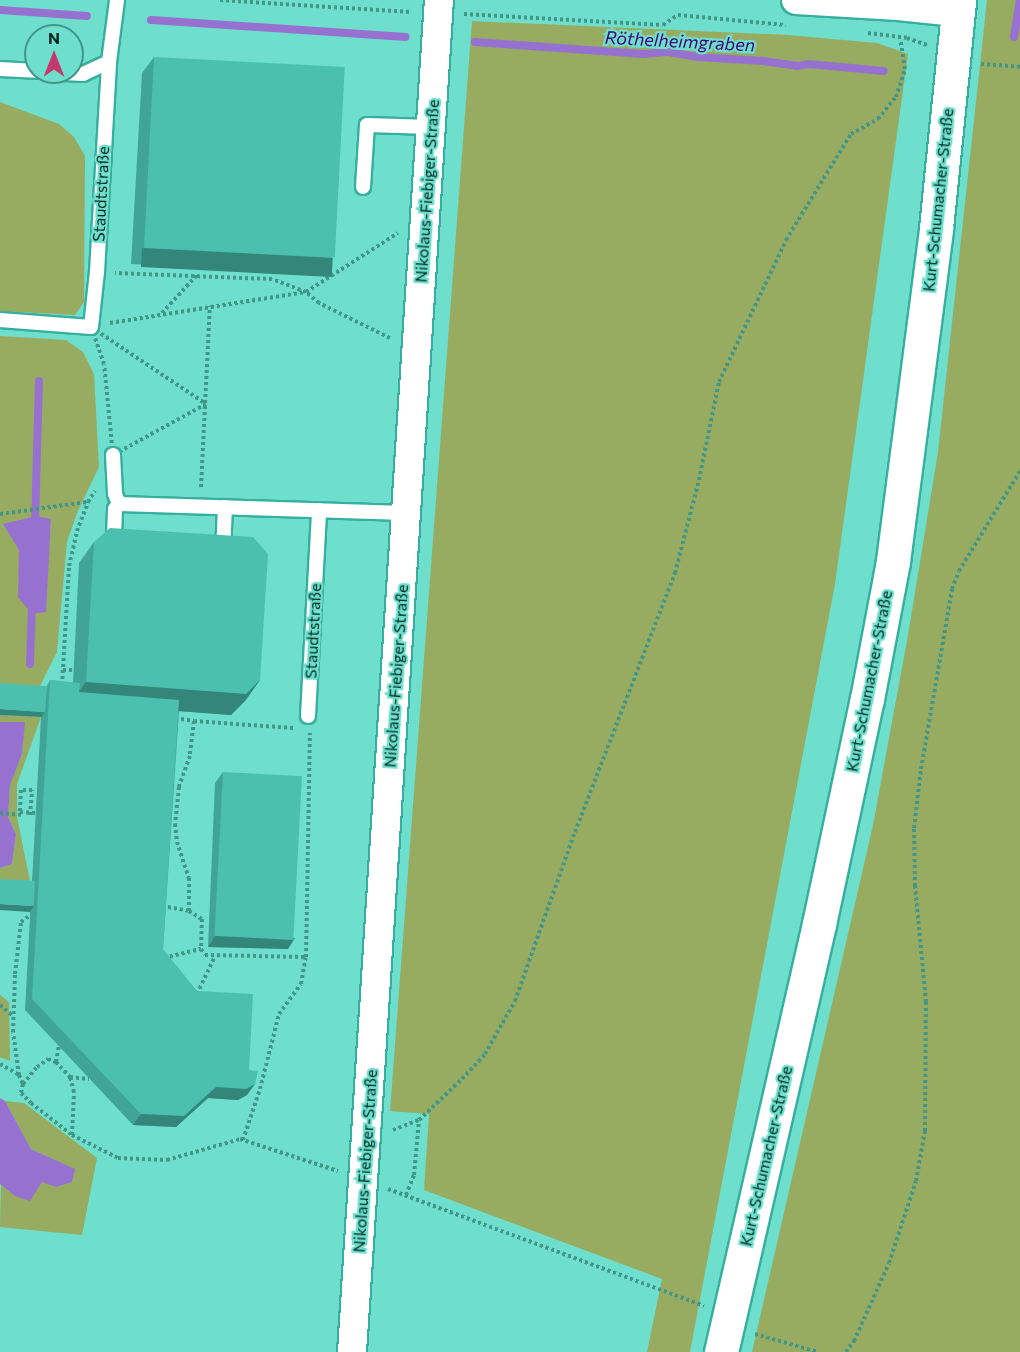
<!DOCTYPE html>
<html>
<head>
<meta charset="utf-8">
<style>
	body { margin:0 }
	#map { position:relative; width:1020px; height:1352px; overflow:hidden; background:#6ddfcc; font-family:Commissioner,sans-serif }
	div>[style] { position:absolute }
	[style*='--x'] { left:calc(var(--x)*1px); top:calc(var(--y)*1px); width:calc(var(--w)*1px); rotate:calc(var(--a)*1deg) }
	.green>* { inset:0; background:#98ac61 }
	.water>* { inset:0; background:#9771cf }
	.stream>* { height:8px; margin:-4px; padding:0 4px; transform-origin:4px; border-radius:4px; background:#9771cf }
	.path>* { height:4px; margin-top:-2px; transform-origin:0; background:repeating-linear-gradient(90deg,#429688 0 3px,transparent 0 6px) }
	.roads { filter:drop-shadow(2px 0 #37af9e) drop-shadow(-2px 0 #37af9e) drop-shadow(0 2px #37af9e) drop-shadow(0 -2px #37af9e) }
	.lane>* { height:14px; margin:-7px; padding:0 7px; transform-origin:7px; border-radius:7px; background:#fff }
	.street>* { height:28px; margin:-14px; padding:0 14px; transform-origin:14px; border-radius:14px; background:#fff }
	.secondary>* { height:33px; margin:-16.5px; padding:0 16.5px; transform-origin:16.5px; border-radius:16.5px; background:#fff }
	.wall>* { inset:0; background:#40a596 }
	.shaded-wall>* { inset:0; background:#34867a; transform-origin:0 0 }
	.building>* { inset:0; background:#4bc0ae; transform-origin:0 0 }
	span { translate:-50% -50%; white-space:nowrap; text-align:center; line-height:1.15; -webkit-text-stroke:4.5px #6ddfcc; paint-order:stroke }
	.street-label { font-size:16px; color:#022923 }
	.water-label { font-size:18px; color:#450079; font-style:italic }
	.north { position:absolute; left:24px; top:24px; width:60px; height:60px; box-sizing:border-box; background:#6ddfcc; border:2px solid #429688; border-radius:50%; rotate:0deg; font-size:16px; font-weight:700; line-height:24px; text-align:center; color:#022923 }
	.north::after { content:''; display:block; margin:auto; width:21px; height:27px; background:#c4386e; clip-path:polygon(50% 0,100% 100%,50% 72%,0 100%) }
</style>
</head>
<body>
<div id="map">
	<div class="green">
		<div style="clip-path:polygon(987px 0,1020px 0,1020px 1352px,752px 1352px,873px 825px,908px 635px,938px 452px)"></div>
		<div style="clip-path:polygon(472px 21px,788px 35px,877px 43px,908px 54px,835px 584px,690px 1352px,647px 1352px,662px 1279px,424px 1190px,429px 1114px,390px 1111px)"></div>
		<div style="clip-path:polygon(0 102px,59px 124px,74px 137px,85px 156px,84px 302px,75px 315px,0 311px)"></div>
		<div style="clip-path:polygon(evenodd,0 336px,66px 340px,83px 352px,94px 374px,99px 467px,77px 513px,67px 542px,57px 652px,38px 690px,0 687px,0 336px,51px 519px,48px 561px,20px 563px,19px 549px,3px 524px,51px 519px)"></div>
		<div style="clip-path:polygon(0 715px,41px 717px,17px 784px,17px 817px,31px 886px,0 885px,0 868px,12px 864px,16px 834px,8px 817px,10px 784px,22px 754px,24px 722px,0 722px)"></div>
		<div style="clip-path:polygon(0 995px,9px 1002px,10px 1061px,0 1057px)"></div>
		<div style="clip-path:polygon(5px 1101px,24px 1103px,97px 1158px,82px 1235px,0 1227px,1px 1183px,15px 1196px,42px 1181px,56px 1187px,72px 1182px,74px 1169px,31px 1149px)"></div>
	</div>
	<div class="water">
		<div style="clip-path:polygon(36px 516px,51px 519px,46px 612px,32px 614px,18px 597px,19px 550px,3px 524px)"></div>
		<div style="clip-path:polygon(0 722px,25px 722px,22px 754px,10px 785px,8px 817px,16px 834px,12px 864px,0 868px)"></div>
		<div style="clip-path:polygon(0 1098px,5px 1101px,31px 1149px,75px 1169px,72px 1182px,56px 1187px,42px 1182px,30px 1201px,15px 1196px,0 1184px)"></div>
	</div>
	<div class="stream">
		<div style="--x:0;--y:10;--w:87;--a:3.9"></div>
		<div style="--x:151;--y:20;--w:255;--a:3.8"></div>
		<div style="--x:1014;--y:37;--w:36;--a:-81"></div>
		<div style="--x:475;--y:42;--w:169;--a:4.1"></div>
		<div style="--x:644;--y:54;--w:25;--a:-5"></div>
		<div style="--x:669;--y:52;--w:29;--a:10"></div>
		<div style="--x:698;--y:57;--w:65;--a:3.5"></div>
		<div style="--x:763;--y:61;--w:34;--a:8"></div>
		<div style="--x:797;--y:66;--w:12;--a:-9"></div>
		<div style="--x:809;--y:64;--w:75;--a:5.3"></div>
		<div style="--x:35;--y:524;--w:143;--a:-88.4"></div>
		<div style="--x:30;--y:664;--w:59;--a:-88.1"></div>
	</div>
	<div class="path">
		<div style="--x:220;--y:0;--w:191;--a:3.6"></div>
		<div style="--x:464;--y:14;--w:199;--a:3.2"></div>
		<div style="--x:663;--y:25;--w:18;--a:-34"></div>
		<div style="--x:678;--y:15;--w:108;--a:5.3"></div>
		<div style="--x:868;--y:33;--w:39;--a:7"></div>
		<div style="--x:907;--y:38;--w:21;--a:19"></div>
		<div style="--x:981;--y:64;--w:39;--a:4"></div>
		<div style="--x:162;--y:313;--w:52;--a:-47.4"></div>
		<div style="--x:110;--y:323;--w:198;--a:-9"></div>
		<div style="--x:306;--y:292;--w:36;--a:-159"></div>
		<div style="--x:272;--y:279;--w:157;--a:-177.8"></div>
		<div style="--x:91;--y:327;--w:138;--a:33.8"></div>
		<div style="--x:206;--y:404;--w:106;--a:151.3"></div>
		<div style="--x:113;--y:455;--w:91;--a:-95.6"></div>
		<div style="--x:104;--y:364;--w:39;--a:-109"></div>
		<div style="--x:390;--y:338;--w:79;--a:-153.8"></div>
		<div style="--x:319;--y:303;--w:17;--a:-140"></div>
		<div style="--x:306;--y:292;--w:109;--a:-32.7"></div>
		<div style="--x:201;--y:487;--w:181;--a:-87.2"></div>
		<div style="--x:0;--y:514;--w:88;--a:-7.9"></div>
		<div style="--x:63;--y:670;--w:10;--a:0"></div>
		<div style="--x:62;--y:685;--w:119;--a:-86.6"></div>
		<div style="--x:69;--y:566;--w:36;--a:-77"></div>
		<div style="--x:77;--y:531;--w:31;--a:-69"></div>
		<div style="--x:88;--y:502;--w:13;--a:-58"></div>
		<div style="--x:175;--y:718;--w:19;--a:9"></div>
		<div style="--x:293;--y:728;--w:99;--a:-176"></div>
		<div style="--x:194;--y:721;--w:35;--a:97"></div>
		<div style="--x:190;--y:756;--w:33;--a:110"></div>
		<div style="--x:179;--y:787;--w:37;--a:96"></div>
		<div style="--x:175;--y:824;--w:18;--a:84"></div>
		<div style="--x:177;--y:842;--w:38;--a:72"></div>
		<div style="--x:189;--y:878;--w:33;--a:90"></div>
		<div style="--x:189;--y:911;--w:15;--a:32"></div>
		<div style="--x:202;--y:919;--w:30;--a:92"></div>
		<div style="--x:201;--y:949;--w:7;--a:56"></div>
		<div style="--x:205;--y:955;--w:101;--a:1.1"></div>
		<div style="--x:0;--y:813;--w:23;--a:5"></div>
		<div style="--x:30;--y:815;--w:25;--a:-85"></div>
		<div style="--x:32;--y:790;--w:11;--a:180"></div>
		<div style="--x:21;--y:790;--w:22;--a:93"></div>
		<div style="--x:20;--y:812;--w:16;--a:4"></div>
		<div style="--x:162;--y:906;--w:27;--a:10"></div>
		<div style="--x:164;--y:958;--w:38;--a:-14"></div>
		<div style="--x:197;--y:994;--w:42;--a:-64.7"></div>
		<div style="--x:0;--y:1005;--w:17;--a:40"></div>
		<div style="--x:56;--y:1062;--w:17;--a:-80"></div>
		<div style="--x:0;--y:1064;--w:22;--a:30"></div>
		<div style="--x:19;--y:1075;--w:10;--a:66"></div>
		<div style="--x:23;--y:1084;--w:9;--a:103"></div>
		<div style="--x:21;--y:1093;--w:14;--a:45"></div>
		<div style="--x:31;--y:1103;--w:52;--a:38"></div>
		<div style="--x:72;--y:1135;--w:51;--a:26.6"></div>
		<div style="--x:118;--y:1158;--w:49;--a:2.3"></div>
		<div style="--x:167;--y:1160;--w:76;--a:-16"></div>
		<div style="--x:240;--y:1139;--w:103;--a:18.1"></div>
		<div style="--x:19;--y:1075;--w:43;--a:-97.9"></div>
		<div style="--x:13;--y:1032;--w:58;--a:-88"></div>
		<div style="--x:15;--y:974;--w:52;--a:-83.4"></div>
		<div style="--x:21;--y:922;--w:15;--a:-37"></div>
		<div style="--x:23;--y:1084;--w:22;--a:-51"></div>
		<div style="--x:37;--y:1067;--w:14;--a:-36"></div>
		<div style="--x:48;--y:1059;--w:9;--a:21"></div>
		<div style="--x:56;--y:1062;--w:21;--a:47"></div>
		<div style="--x:393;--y:1130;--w:28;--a:-21"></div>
		<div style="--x:419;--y:1120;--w:59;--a:-43.6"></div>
		<div style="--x:462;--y:1079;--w:34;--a:-47"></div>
		<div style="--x:485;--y:1054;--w:61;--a:-60.5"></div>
		<div style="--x:515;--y:1001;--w:179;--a:-70.5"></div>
		<div style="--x:575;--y:832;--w:278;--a:-68.9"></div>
		<div style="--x:675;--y:573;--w:96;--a:-75.5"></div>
		<div style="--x:699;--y:480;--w:100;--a:-78.5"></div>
		<div style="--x:719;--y:382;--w:157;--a:-64.7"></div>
		<div style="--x:786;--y:240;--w:124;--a:-58.5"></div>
		<div style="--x:851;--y:134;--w:31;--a:-29"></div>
		<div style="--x:878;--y:119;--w:28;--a:-51"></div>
		<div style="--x:896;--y:97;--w:29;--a:-72"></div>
		<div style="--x:905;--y:69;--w:30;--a:-99"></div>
		<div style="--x:72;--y:1135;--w:43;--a:-87.3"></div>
		<div style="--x:74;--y:1092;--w:16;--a:-105"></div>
		<div style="--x:70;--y:1077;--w:19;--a:6"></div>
		<div style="--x:243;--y:1140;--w:54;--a:-71.6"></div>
		<div style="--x:260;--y:1089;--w:77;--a:-75.8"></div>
		<div style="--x:279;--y:1014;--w:37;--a:-54"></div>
		<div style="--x:301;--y:984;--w:27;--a:-80"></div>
		<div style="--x:306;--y:957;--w:224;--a:-89"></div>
		<div style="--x:388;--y:1189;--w:337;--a:20.3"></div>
		<div style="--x:406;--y:1195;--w:22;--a:-68"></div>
		<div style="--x:414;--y:1175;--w:55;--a:-84.8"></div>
		<div style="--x:755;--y:1334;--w:66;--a:15.9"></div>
		<div style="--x:846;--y:1352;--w:14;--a:-54"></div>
		<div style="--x:854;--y:1341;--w:85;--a:-65.8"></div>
		<div style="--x:889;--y:1263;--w:86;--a:-71.8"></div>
		<div style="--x:916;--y:1181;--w:51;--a:-79.8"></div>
		<div style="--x:925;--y:1131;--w:129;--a:-89.6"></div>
		<div style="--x:926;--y:1002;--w:117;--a:-95.4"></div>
		<div style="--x:915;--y:886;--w:58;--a:-91"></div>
		<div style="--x:914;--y:828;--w:59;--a:-83.2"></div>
		<div style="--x:921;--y:769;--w:183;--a:-80.2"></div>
		<div style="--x:952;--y:589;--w:19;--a:-69"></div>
		<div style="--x:959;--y:571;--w:117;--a:-58.6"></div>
	</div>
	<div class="roads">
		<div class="lane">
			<div style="--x:0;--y:69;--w:36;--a:3"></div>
			<div style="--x:46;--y:72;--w:37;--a:3"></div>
			<div style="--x:83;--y:74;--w:29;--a:-25"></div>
			<div style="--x:109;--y:62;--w:63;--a:-82.6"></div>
			<div style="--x:363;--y:187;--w:62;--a:-86.3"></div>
			<div style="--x:367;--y:125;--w:64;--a:1.8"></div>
			<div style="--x:0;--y:320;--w:91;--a:4.4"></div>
			<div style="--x:91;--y:327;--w:55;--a:-83.8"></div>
			<div style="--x:97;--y:272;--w:210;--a:-86.7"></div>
			<div style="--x:113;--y:455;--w:39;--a:87"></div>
			<div style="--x:115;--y:494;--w:11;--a:68"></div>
			<div style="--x:119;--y:504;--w:6;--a:129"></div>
			<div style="--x:115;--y:509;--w:37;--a:92"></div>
			<div style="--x:119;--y:504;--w:287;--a:1.8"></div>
			<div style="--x:223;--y:552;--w:45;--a:-87.5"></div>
			<div style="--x:308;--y:716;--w:206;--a:-86.9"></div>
		</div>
		<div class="street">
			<div style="--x:796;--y:0;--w:102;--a:3.4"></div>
			<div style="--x:898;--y:6;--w:58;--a:5.9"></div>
			<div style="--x:352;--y:1352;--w:1355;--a:-86.32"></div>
		</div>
		<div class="secondary">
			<div style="--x:721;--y:1352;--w:439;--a:-77.1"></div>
			<div style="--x:819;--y:924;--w:230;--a:-78"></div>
			<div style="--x:867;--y:699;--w:140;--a:-79.3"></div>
			<div style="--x:893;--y:561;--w:336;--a:-82.6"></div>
			<div style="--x:936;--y:228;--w:229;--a:-84.2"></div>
		</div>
	</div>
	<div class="wall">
		<div style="clip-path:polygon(154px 57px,333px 259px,322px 275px,131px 264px,142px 73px)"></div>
		<div style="clip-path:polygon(94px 542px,260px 680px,245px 701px,231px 715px,179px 711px,163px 949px,247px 1095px,238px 1100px,208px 1098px,176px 1127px,133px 1125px,25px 1010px,41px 717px,47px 686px,50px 680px,73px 683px,79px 563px)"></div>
		<div style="clip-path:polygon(223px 772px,288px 949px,208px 947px,215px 783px)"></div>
	</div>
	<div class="shaded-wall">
		<div style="left:142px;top:248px;width:191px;height:19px;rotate:3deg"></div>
		<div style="clip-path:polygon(260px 680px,245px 701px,231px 715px,71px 703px,86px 682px)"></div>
		<div style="clip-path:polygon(0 709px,45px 712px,41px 717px,0 715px)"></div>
		<div style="clip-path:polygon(0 904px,34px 906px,30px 912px,0 910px)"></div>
		<div style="clip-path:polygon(215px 936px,295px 938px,288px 949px,208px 947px)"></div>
		<div style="clip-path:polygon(255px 1084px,247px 1095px,238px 1100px,208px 1098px,176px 1127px,133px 1125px,141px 1114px,216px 1087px)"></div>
	</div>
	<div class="building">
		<div style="left:154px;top:57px;width:191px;height:191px;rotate:3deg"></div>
		<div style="clip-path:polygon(110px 528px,253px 537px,268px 554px,260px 680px,246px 694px,86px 682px,94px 542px)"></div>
		<div style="clip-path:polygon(50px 680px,80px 683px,79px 692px,179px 700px,163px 949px,197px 991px,253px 994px,249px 1070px,258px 1071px,255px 1084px,246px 1089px,216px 1087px,184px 1116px,141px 1114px,32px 999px)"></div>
		<div style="left:0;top:683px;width:47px;height:26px;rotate:4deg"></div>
		<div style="left:223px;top:772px;width:79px;height:164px;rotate:3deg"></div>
		<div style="left:0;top:879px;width:35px;height:25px;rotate:3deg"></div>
	</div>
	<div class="street-label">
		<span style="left:427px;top:191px;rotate:-86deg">Nikolaus-Fiebiger-Straße</span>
		<span style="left:101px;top:194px;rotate:-87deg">Staudtstraße</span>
		<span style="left:938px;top:200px;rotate:-84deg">Kurt-Schumacher-Straße</span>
		<span style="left:313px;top:631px;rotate:-87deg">Staudtstraße</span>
		<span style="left:396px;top:676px;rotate:-86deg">Nikolaus-Fiebiger-Straße</span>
		<span style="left:869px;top:681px;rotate:-79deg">Kurt-Schumacher-Straße</span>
		<span style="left:766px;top:1156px;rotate:-77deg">Kurt-Schumacher-Straße</span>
		<span style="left:365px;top:1161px;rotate:-86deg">Nikolaus-Fiebiger-Straße</span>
	</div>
	<div class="water-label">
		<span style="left:680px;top:41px;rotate:3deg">Röthelheimgraben</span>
	</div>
	<div class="north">N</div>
</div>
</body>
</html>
